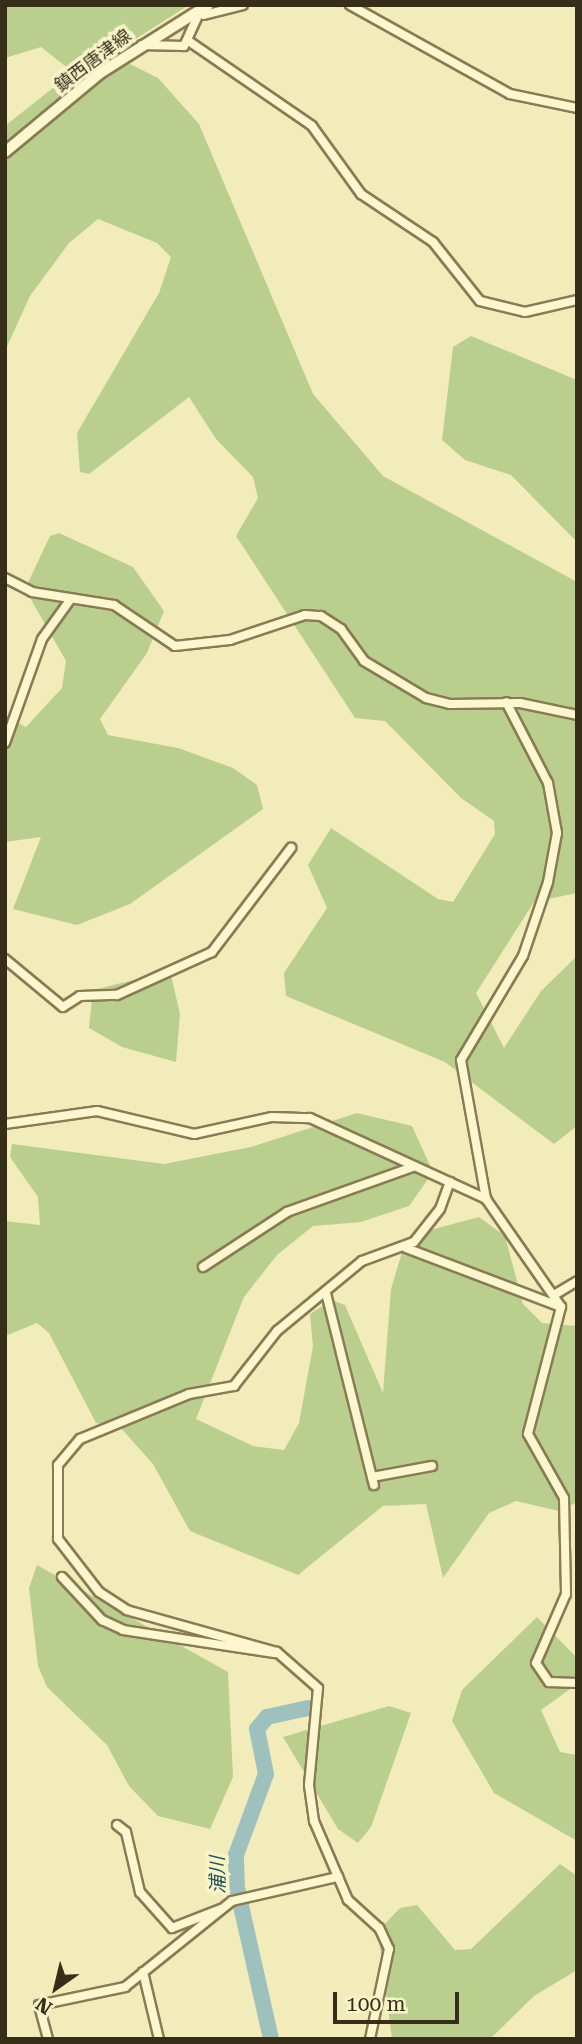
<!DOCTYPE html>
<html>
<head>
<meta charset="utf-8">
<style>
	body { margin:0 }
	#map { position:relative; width:582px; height:2044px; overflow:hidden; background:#f1ecba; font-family:"Roboto Serif","Noto Sans JP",serif }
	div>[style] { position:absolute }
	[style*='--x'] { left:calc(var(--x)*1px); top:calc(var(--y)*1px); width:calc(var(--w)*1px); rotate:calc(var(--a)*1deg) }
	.green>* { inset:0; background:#bacf8e }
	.river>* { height:16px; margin:-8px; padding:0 8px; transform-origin:8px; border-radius:8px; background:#9fc1be }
	.roads { filter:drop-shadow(2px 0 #897b53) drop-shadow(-2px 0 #897b53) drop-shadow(0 2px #897b53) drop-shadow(0 -2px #897b53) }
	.minor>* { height:8px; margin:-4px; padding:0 4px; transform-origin:4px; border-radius:4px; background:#fcf7ce }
	.secondary>* { height:10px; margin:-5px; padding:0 5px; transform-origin:5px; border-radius:5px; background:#fcf7ce }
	span { translate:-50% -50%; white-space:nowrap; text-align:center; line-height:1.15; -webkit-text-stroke:7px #f8f4ca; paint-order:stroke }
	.street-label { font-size:18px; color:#372e1a }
	.water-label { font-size:19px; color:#275158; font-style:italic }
	.frame { position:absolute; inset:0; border:7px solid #372e1a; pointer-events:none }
	.north { position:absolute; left:21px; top:1953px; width:70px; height:70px; -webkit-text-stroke:5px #f8f4ca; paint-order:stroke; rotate:214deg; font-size:19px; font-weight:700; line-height:28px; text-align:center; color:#372e1a }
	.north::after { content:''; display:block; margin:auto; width:24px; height:32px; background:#372e1a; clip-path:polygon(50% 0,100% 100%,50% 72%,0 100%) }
	.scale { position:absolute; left:333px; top:1992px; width:126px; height:32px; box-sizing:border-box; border:4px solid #372e1a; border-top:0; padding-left:9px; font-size:21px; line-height:24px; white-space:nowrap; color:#372e1a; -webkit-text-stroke:5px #f8f4ca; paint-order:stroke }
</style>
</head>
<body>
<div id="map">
	<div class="green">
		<div style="clip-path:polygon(5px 5px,189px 5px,104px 59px,116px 57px,158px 78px,199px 124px,313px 394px,383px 476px,577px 582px,577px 893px,534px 902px,476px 993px,504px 1048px,541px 991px,577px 956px,577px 1126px,554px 1144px,445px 1062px,286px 996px,284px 973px,327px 908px,308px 865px,331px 828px,438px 899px,453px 902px,495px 834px,494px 821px,461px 798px,385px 721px,355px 718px,236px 536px,258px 498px,253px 477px,216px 439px,189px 397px,89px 474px,80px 472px,77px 433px,159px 293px,171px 257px,157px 243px,98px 219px,69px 243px,30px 296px,5px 351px,5px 126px,73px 72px,41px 47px,5px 58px)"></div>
		<div style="clip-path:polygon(471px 336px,577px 380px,577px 542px,511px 475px,465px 460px,442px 440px,453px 347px)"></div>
		<div style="clip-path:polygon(59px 533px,133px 567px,164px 611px,147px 653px,100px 719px,108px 735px,178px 748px,233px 768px,257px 785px,263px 809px,130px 904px,77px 925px,13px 909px,41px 837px,5px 842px,5px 717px,26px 727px,62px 688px,66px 661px,25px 589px,50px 536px)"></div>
		<div style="clip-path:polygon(170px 971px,180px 1014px,176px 1062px,122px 1047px,89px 1028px,93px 990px)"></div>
		<div style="clip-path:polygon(357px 1113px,412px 1126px,433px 1172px,409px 1206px,361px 1222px,313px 1226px,277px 1255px,244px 1297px,196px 1419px,253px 1446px,284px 1450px,299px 1423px,313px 1346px,310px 1314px,332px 1300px,345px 1305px,383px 1393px,391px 1289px,403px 1249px,430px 1230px,479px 1217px,505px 1236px,523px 1304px,542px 1323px,577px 1326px,577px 1502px,559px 1511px,516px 1501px,489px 1513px,443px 1578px,426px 1504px,383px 1506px,298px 1575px,190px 1531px,153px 1464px,119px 1426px,96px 1423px,49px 1333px,37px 1323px,5px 1336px,5px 1221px,40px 1225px,38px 1197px,10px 1157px,12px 1144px,164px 1164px,251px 1147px)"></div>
		<div style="clip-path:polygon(37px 1565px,228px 1672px,233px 1777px,210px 1829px,158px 1816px,129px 1786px,107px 1745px,47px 1687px,38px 1666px,29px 1588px)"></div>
		<div style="clip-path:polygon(537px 1617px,577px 1658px,577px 1684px,541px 1710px,560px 1752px,577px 1755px,577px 1841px,494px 1793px,452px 1721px,462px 1690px)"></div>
		<div style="clip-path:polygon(389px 1706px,411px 1713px,371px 1827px,358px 1843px,338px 1829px,283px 1737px)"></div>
		<div style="clip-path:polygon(560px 1864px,577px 1876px,577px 1970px,534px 1996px,490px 2039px,392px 2039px,378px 1931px,400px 1908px,417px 1905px,455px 1950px,471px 1949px)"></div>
	</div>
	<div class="river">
		<div style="--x:271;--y:2039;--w:155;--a:-102.7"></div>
		<div style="--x:237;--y:1888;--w:33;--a:-92"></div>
		<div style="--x:236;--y:1855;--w:86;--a:-69.7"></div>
		<div style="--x:266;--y:1774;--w:46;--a:-101.3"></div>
		<div style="--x:257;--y:1729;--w:16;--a:-50"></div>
		<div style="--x:267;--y:1717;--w:42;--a:-12.4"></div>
	</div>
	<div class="roads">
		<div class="minor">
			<div style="--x:350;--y:5;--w:183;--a:29.1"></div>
			<div style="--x:510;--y:94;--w:68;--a:11.8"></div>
			<div style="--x:204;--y:15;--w:40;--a:-14.4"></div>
			<div style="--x:190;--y:42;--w:148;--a:34.5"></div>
			<div style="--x:312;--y:126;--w:84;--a:54.2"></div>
			<div style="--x:361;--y:194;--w:87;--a:33.7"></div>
			<div style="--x:433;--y:242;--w:75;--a:51.5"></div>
			<div style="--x:480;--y:301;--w:46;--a:13.7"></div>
			<div style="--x:525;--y:312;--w:53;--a:-13"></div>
			<div style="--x:142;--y:45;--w:42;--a:1.4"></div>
			<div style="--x:184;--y:46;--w:41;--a:-65.3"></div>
			<div style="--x:5;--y:578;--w:30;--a:27"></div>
			<div style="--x:32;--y:592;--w:83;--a:9"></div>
			<div style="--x:114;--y:605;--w:73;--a:33.9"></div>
			<div style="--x:175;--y:646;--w:55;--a:-6.2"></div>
			<div style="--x:230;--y:640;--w:79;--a:-18.4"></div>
			<div style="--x:305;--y:615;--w:16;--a:4"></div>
			<div style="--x:321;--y:616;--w:24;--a:33"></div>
			<div style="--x:341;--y:629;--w:39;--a:54"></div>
			<div style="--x:364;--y:661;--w:72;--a:30.8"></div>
			<div style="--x:426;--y:698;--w:25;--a:14"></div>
			<div style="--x:450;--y:704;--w:70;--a:-0.8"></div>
			<div style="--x:520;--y:703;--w:58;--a:11.9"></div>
			<div style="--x:5;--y:743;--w:110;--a:-70.4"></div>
			<div style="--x:42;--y:639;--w:48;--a:-54.3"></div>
			<div style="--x:5;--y:959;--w:75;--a:39.6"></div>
			<div style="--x:63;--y:1007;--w:20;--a:-33"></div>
			<div style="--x:80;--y:996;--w:37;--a:-2"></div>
			<div style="--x:117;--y:995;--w:104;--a:-24.4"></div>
			<div style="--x:212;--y:952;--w:131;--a:-52.8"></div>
			<div style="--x:5;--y:1124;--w:93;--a:-8"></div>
			<div style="--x:97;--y:1111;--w:100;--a:13.3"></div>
			<div style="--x:194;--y:1134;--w:80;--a:-12.3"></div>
			<div style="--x:272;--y:1117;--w:38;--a:2"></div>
			<div style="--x:310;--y:1118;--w:194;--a:24.7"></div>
			<div style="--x:486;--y:1199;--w:131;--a:55.2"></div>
			<div style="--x:561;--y:1307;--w:131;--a:104.6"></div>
			<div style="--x:528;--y:1434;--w:73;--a:60.6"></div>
			<div style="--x:564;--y:1498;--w:96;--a:88.8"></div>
			<div style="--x:566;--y:1594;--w:75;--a:113.5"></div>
			<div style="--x:536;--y:1663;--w:23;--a:56"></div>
			<div style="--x:549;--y:1682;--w:28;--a:2"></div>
			<div style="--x:486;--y:1199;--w:141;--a:-100.2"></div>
			<div style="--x:461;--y:1060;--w:121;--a:-59.2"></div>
			<div style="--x:523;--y:956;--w:78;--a:-71.3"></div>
			<div style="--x:548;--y:882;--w:50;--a:-79.6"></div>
			<div style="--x:557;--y:833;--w:51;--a:-100.2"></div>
			<div style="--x:548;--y:783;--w:91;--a:-117.4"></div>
			<div style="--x:406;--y:1248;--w:166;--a:20.8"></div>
			<div style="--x:203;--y:1267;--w:100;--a:-33.2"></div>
			<div style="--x:287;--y:1212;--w:134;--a:-19.7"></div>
			<div style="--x:326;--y:1293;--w:198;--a:76"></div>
			<div style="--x:554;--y:1295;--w:27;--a:-31"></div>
			<div style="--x:372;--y:1477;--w:61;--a:-10.4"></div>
			<div style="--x:62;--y:1577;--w:59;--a:47.1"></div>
			<div style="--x:102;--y:1620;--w:23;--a:25"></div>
			<div style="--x:123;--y:1630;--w:153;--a:8.7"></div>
			<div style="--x:117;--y:1825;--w:11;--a:38"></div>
			<div style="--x:126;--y:1832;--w:62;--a:76.9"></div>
			<div style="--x:140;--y:1892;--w:48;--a:48.4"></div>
			<div style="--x:172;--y:1928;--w:53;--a:-21.2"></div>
			<div style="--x:143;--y:1972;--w:69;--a:76.6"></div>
			<div style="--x:48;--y:2039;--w:35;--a:-105"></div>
			<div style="--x:39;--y:2005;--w:88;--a:-11.8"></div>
			<div style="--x:125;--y:1987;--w:137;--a:-38.8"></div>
			<div style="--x:232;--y:1901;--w:109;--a:-12.8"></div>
			<div style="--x:370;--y:2039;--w:92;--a:-78.1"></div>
			<div style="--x:389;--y:1949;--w:23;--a:-115"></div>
			<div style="--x:379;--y:1928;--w:42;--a:-137.9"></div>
			<div style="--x:348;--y:1900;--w:86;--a:-113.3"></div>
			<div style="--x:314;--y:1821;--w:36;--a:-98"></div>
			<div style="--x:309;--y:1785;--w:97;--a:-84.7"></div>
			<div style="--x:318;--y:1688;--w:55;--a:-138.7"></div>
			<div style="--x:277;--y:1652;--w:156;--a:-164.4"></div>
			<div style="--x:127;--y:1610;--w:33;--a:-147"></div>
			<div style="--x:99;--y:1592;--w:67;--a:-127.7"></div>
			<div style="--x:58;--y:1539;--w:74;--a:-90"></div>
			<div style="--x:58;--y:1465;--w:34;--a:-50"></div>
			<div style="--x:80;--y:1439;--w:118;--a:-22.4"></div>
			<div style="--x:189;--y:1394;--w:46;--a:-10.1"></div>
			<div style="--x:234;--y:1386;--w:70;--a:-52"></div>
			<div style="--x:277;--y:1331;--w:110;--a:-39.5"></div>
			<div style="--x:362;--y:1261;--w:55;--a:-20.1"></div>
			<div style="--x:414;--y:1242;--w:42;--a:-51.8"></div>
			<div style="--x:440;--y:1209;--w:29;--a:-70"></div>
		</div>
		<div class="secondary">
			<div style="--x:5;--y:152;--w:124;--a:-39.7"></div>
			<div style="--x:100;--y:73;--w:128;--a:-32.2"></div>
		</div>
	</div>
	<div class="street-label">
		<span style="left:93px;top:61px;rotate:-37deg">鎮西唐津線</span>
	</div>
	<div class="water-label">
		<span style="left:218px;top:1875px;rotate:-91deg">浦川</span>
	</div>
	<div class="frame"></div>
	<div class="north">N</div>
	<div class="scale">100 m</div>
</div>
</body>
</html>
